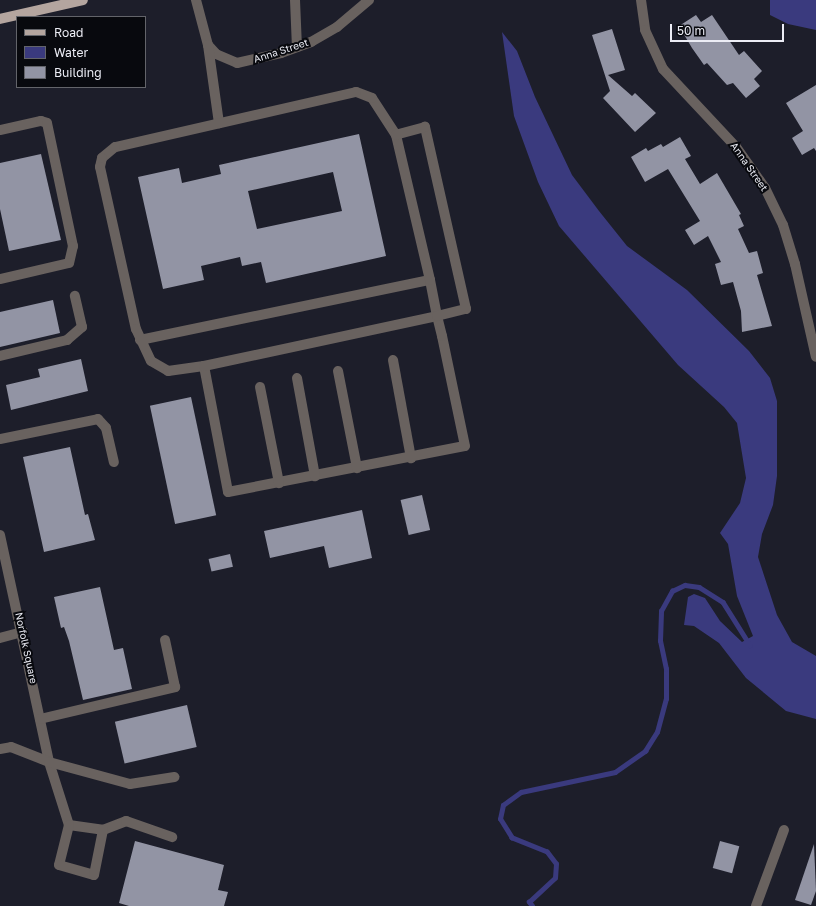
<!DOCTYPE html>
<html>
<head>
<meta charset="utf-8">
<style>
	body { margin:0 }
	#map { position:relative; width:816px; height:906px; overflow:hidden; background:#1d1e2a; font-family:"Golos Text",sans-serif }
	div>[style] { position:absolute }
	[style*='--x'] { left:calc(var(--x)*1px); top:calc(var(--y)*1px); width:calc(var(--w)*1px); rotate:calc(var(--a)*1deg) }
	.water>* { inset:0; background:#3a3a7e }
	.stream>* { height:4.5px; margin:-2.25px; padding:0 2.25px; transform-origin:2.25px; border-radius:2.25px; background:#3a3a7e }
	.building>* { inset:0; background:#9294a4; transform-origin:0 0 }
	.minor>* { height:10px; margin:-5px; padding:0 5px; transform-origin:5px; border-radius:5px; background:#69625f }
	.major>* { height:10px; margin:-5px; padding:0 5px; transform-origin:5px; border-radius:5px; background:#b4a59f }
	span { translate:-50% -50%; white-space:nowrap; text-align:center; line-height:1.15; -webkit-text-stroke:4px #08090e; paint-order:stroke }
	.street-label { font-size:10px; color:#ecedf5 }
	.legend { position:absolute; left:16px; top:16px; width:130px; height:72px; box-sizing:border-box; background:#08090e; border:1px solid #63646a; margin:0; padding:5px 7px; list-style:none; font-size:12px; color:#ecedf5 }
	.legend li { display:flex; align-items:center; gap:8px; height:20px }
	.legend b { width:20px; border:1px solid #63646a }
	.scale { position:absolute; left:670px; top:24px; width:114px; height:18px; box-sizing:border-box; border:2px solid #ecedf5; border-top:0; padding-left:5px; font-size:12px; line-height:14px; white-space:nowrap; color:#ecedf5; -webkit-text-stroke:3px #08090e; paint-order:stroke }
</style>
</head>
<body>
<div id="map">
	<div class="water">
		<div style="clip-path:polygon(770px 0,816px 0,816px 30px,788px 24px,770px 15px)"></div>
		<div style="clip-path:polygon(502px 32px,517px 51px,535px 97px,572px 175px,599px 211px,627px 246px,687px 290px,749px 351px,770px 378px,777px 401px,777px 476px,773px 505px,762px 534px,758px 557px,777px 615px,792px 642px,816px 656px,816px 719px,786px 711px,746px 678px,719px 643px,694px 626px,684px 625px,688px 597px,694px 594px,705px 598px,720px 621px,742px 642px,753px 636px,737px 596px,728px 544px,720px 533px,740px 503px,746px 478px,737px 423px,724px 407px,678px 365px,559px 226px,538px 182px,514px 116px)"></div>
	</div>
	<div class="stream">
		<div style="--x:532;--y:906;--w:5;--a:-127"></div>
		<div style="--x:529;--y:902;--w:35;--a:-43"></div>
		<div style="--x:555;--y:878;--w:14;--a:-86"></div>
		<div style="--x:556;--y:864;--w:15;--a:-127"></div>
		<div style="--x:547;--y:852;--w:38;--a:-158"></div>
		<div style="--x:512;--y:838;--w:22;--a:-122"></div>
		<div style="--x:500;--y:819;--w:14;--a:-78"></div>
		<div style="--x:503;--y:805;--w:22;--a:-36"></div>
		<div style="--x:521;--y:792;--w:96;--a:-12"></div>
		<div style="--x:615;--y:772;--w:37;--a:-35"></div>
		<div style="--x:645;--y:751;--w:22;--a:-58"></div>
		<div style="--x:657;--y:732;--w:34;--a:-75"></div>
		<div style="--x:666;--y:699;--w:30;--a:-90"></div>
		<div style="--x:666;--y:669;--w:29;--a:-102"></div>
		<div style="--x:660;--y:641;--w:30;--a:-88"></div>
		<div style="--x:661;--y:611;--w:23;--a:-61"></div>
		<div style="--x:672;--y:591;--w:14;--a:-25"></div>
		<div style="--x:685;--y:585;--w:14;--a:8"></div>
		<div style="--x:699;--y:587;--w:28;--a:32"></div>
		<div style="--x:723;--y:602;--w:51;--a:57.9"></div>
	</div>
	<div class="building">
		<div style="clip-path:polygon(696px 15px,701px 22px,712px 15px,739px 55px,744px 51px,762px 71px,754px 79px,760px 86px,746px 98px,733px 83px,727px 85px,707px 63px,704px 65px,692px 48px,679px 26px)"></div>
		<div style="clip-path:polygon(612px 29px,625px 70px,608px 75px,632px 96px,635px 93px,656px 113px,635px 132px,603px 98px,610px 91px,592px 35px)"></div>
		<div style="clip-path:polygon(816px 85px,816px 151px,814px 148px,802px 155px,792px 138px,803px 131px,786px 103px)"></div>
		<div style="clip-path:polygon(evenodd,359px 134px,386px 256px,266px 283px,261px 262px,242px 266px,240px 257px,201px 266px,204px 280px,163px 289px,138px 177px,179px 168px,182px 183px,221px 174px,219px 165px,359px 134px,333px 172px,342px 211px,257px 229px,248px 191px,333px 172px)"></div>
		<div style="clip-path:polygon(680px 137px,691px 156px,685px 159px,700px 184px,717px 173px,741px 214px,739px 215px,744px 226px,738px 229px,749px 253px,757px 251px,763px 273px,757px 275px,772px 326px,742px 332px,741px 311px,733px 282px,721px 285px,715px 264px,721px 262px,708px 236px,694px 245px,685px 230px,700px 221px,668px 169px,645px 182px,631px 157px,646px 148px,648px 151px,661px 144px,663px 147px)"></div>
		<div style="clip-path:polygon(41px 154px,61px 240px,9px 251px,0 209px,0 163px)"></div>
		<div style="clip-path:polygon(53px 300px,60px 333px,0 347px,0 312px)"></div>
		<div style="clip-path:polygon(81px 359px,88px 391px,11px 410px,6px 385px,40px 377px,38px 369px)"></div>
		<div style="left:191px;top:397px;width:121px;height:42px;rotate:78deg"></div>
		<div style="clip-path:polygon(70px 447px,85px 515px,88px 514px,95px 540px,44px 552px,23px 457px)"></div>
		<div style="left:422px;top:495px;width:36px;height:22px;rotate:77deg"></div>
		<div style="clip-path:polygon(362px 510px,372px 558px,329px 568px,324px 546px,270px 558px,264px 531px)"></div>
		<div style="left:230px;top:554px;width:13px;height:22px;rotate:77deg"></div>
		<div style="clip-path:polygon(100px 587px,114px 650px,123px 648px,132px 689px,83px 700px,69px 641px,64px 627px,61px 628px,54px 597px)"></div>
		<div style="left:187px;top:705px;width:43px;height:74px;rotate:77deg"></div>
		<div style="clip-path:polygon(135px 841px,224px 865px,218px 890px,228px 892px,224px 906px,129px 906px,119px 903px)"></div>
		<div style="left:720px;top:841px;width:20px;height:28px;rotate:15deg"></div>
		<div style="clip-path:polygon(814px 844px,816px 891px,811px 905px,795px 900px)"></div>
	</div>
	<div class="minor">
		<div style="--x:196;--y:0;--w:47;--a:75.1"></div>
		<div style="--x:208;--y:45;--w:12;--a:48"></div>
		<div style="--x:216;--y:54;--w:23;--a:23"></div>
		<div style="--x:237;--y:63;--w:45;--a:-12.8"></div>
		<div style="--x:281;--y:53;--w:32;--a:-20"></div>
		<div style="--x:311;--y:42;--w:30;--a:-30"></div>
		<div style="--x:337;--y:27;--w:42;--a:-40.2"></div>
		<div style="--x:295;--y:0;--w:47;--a:87.6"></div>
		<div style="--x:641;--y:0;--w:30;--a:82"></div>
		<div style="--x:645;--y:30;--w:43;--a:65.2"></div>
		<div style="--x:663;--y:69;--w:107;--a:46.9"></div>
		<div style="--x:736;--y:147;--w:50;--a:54.7"></div>
		<div style="--x:765;--y:188;--w:41;--a:64.1"></div>
		<div style="--x:783;--y:225;--w:41;--a:72.9"></div>
		<div style="--x:795;--y:264;--w:95;--a:77.3"></div>
		<div style="--x:208;--y:45;--w:79;--a:82"></div>
		<div style="--x:0;--y:130;--w:42;--a:-12.4"></div>
		<div style="--x:41;--y:121;--w:6;--a:18"></div>
		<div style="--x:47;--y:123;--w:126;--a:78.1"></div>
		<div style="--x:73;--y:246;--w:17;--a:103"></div>
		<div style="--x:69;--y:263;--w:71;--a:166.9"></div>
		<div style="--x:140;--y:340;--w:296;--a:-11.7"></div>
		<div style="--x:0;--y:356;--w:69;--a:-13.4"></div>
		<div style="--x:67;--y:340;--w:20;--a:-41"></div>
		<div style="--x:82;--y:327;--w:32;--a:-103"></div>
		<div style="--x:393;--y:360;--w:100;--a:79.6"></div>
		<div style="--x:204;--y:366;--w:128;--a:79.2"></div>
		<div style="--x:228;--y:492;--w:241;--a:-11"></div>
		<div style="--x:465;--y:446;--w:112;--a:-101.8"></div>
		<div style="--x:442;--y:336;--w:21;--a:-104"></div>
		<div style="--x:437;--y:316;--w:37;--a:-101"></div>
		<div style="--x:430;--y:280;--w:149;--a:-103.2"></div>
		<div style="--x:396;--y:135;--w:44;--a:-123"></div>
		<div style="--x:372;--y:98;--w:17;--a:-159"></div>
		<div style="--x:356;--y:92;--w:247;--a:167.1"></div>
		<div style="--x:115;--y:147;--w:17;--a:140"></div>
		<div style="--x:102;--y:158;--w:9;--a:103"></div>
		<div style="--x:100;--y:167;--w:166;--a:77.5"></div>
		<div style="--x:136;--y:329;--w:35;--a:65"></div>
		<div style="--x:151;--y:361;--w:20;--a:30"></div>
		<div style="--x:168;--y:371;--w:36;--a:-8"></div>
		<div style="--x:204;--y:366;--w:238;--a:-12.1"></div>
		<div style="--x:437;--y:316;--w:30;--a:-14"></div>
		<div style="--x:466;--y:309;--w:187;--a:-102.7"></div>
		<div style="--x:425;--y:127;--w:30;--a:165"></div>
		<div style="--x:338;--y:371;--w:99;--a:78.9"></div>
		<div style="--x:297;--y:378;--w:100;--a:79.6"></div>
		<div style="--x:260;--y:387;--w:98;--a:78.8"></div>
		<div style="--x:0;--y:439;--w:100;--a:-11.5"></div>
		<div style="--x:98;--y:419;--w:12;--a:48"></div>
		<div style="--x:106;--y:428;--w:35;--a:77"></div>
		<div style="--x:0;--y:535;--w:232;--a:77.8"></div>
		<div style="--x:49;--y:762;--w:66;--a:72.4"></div>
		<div style="--x:69;--y:825;--w:34;--a:8"></div>
		<div style="--x:103;--y:830;--w:25;--a:-21"></div>
		<div style="--x:126;--y:821;--w:49;--a:19.2"></div>
		<div style="--x:0;--y:638;--w:24;--a:-15"></div>
		<div style="--x:40;--y:719;--w:139;--a:-13.3"></div>
		<div style="--x:175;--y:687;--w:48;--a:-102"></div>
		<div style="--x:0;--y:749;--w:11;--a:-10"></div>
		<div style="--x:11;--y:747;--w:41;--a:21.5"></div>
		<div style="--x:49;--y:762;--w:84;--a:15.2"></div>
		<div style="--x:130;--y:784;--w:45;--a:-9"></div>
		<div style="--x:69;--y:825;--w:41;--a:104"></div>
		<div style="--x:59;--y:865;--w:36;--a:16"></div>
		<div style="--x:94;--y:875;--w:46;--a:-78.7"></div>
		<div style="--x:756;--y:906;--w:81;--a:-69.8"></div>
	</div>
	<div class="major">
		<div style="--x:0;--y:19;--w:85;--a:-12.9"></div>
	</div>
	<div class="street-label">
		<span style="left:281px;top:51px;rotate:-18deg">Anna Street</span>
		<span style="left:749px;top:167px;rotate:55deg">Anna Street</span>
		<span style="left:26px;top:648px;rotate:78deg">Norfolk Square</span>
	</div>
	<ul class="legend">
	<li><b style="height:5px;background:#b4a59f"></b>Road</li>
	<li><b style="height:11px;background:#3a3a7e"></b>Water</li>
	<li><b style="height:11px;background:#9294a4"></b>Building</li>
	</ul>
	<div class="scale">50 m</div>
</div>
</body>
</html>
